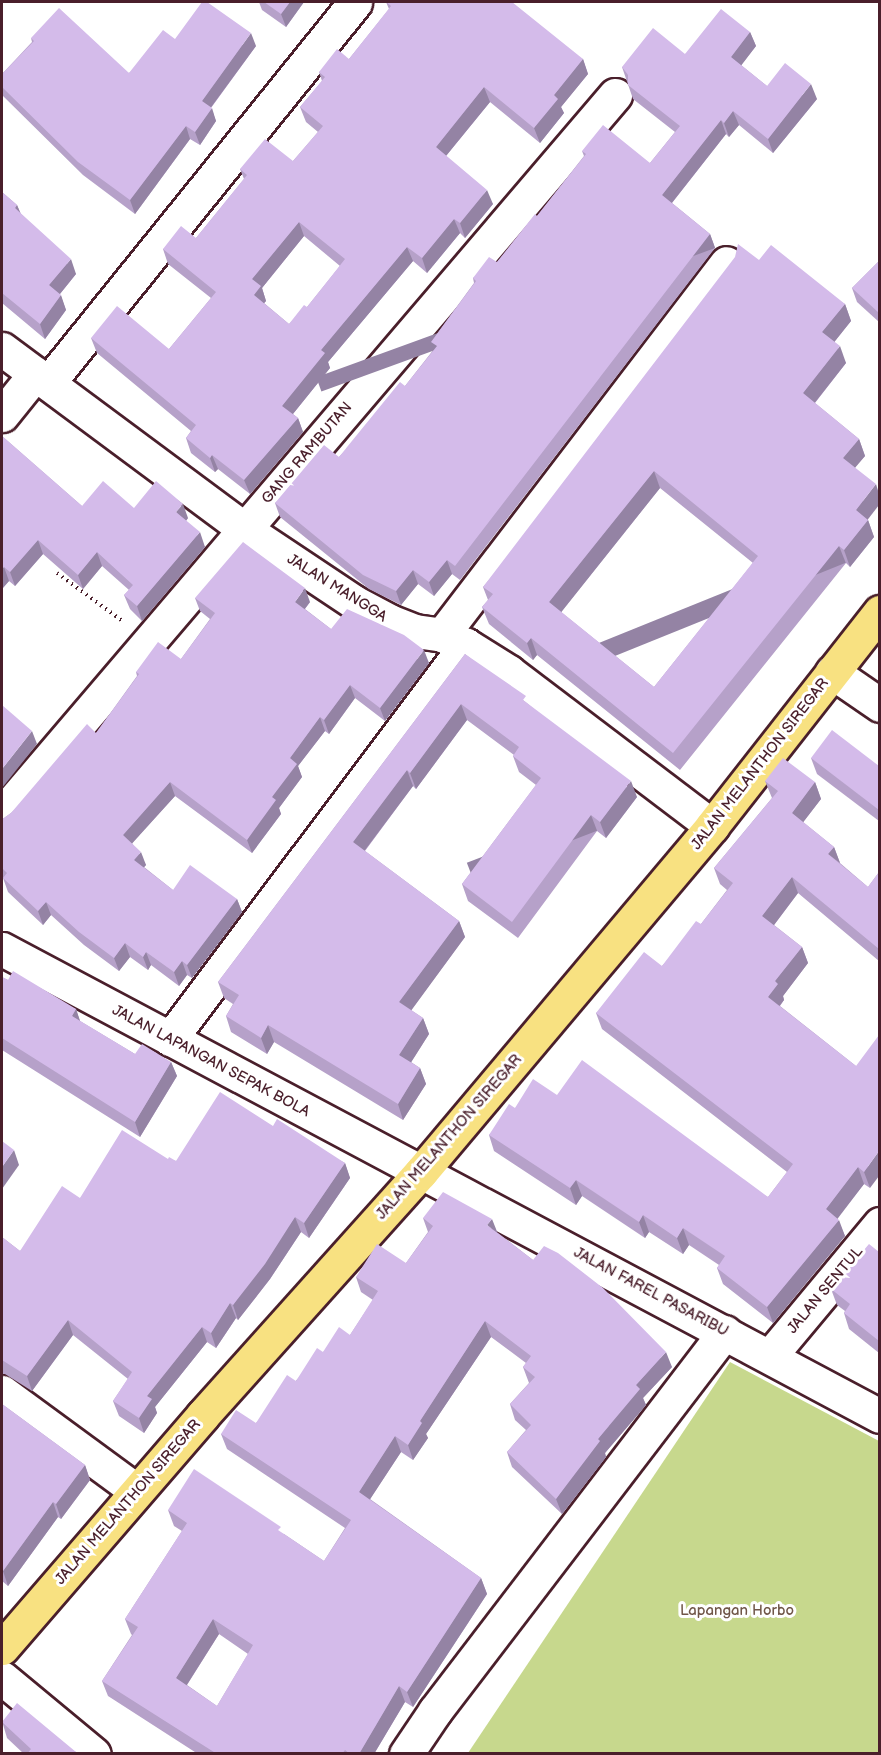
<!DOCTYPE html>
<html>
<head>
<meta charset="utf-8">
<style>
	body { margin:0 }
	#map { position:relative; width:881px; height:1755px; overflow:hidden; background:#fff; font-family:"Balsamiq Sans",sans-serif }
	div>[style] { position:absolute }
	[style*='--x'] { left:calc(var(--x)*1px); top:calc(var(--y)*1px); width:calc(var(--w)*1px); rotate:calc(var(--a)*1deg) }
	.green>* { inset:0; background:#c7d88d }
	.path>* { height:4px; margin-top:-2px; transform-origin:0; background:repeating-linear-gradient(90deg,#4a1f2b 0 1.5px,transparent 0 6px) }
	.roads { filter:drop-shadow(2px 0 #4a1f2b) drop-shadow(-2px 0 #4a1f2b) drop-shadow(0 2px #4a1f2b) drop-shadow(0 -2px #4a1f2b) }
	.minor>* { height:33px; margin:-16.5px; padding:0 16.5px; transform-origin:16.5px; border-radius:16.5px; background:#fff }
	.major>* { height:33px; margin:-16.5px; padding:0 16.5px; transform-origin:16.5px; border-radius:16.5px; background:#f8e181 }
	.wall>* { inset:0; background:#b6a1c9 }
	.shaded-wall>* { inset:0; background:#9483a4; transform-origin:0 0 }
	.building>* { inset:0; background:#d4bbea }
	span { translate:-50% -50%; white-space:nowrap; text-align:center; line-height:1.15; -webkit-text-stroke:6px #fff; paint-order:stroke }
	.street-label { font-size:15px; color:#4a1f2b }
	.park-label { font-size:15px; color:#705648 }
	.frame { position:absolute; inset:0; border:3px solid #4a1f2b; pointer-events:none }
</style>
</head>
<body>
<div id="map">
	<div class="green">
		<div style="clip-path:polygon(730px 1362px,879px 1441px,879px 1753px,468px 1753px)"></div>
	</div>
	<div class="path">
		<div style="--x:57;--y:573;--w:83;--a:36.2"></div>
	</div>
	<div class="roads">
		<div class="minor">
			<div style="--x:2;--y:349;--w:300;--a:36.6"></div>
			<div style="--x:243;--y:528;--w:133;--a:33.7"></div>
			<div style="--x:354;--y:602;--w:40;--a:28"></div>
			<div style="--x:389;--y:621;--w:28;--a:21"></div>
			<div style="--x:415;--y:631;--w:27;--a:8"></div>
			<div style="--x:442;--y:635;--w:26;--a:23"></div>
			<div style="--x:466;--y:645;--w:51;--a:32.1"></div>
			<div style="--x:509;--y:672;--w:255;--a:37.2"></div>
			<div style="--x:48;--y:383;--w:489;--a:-51.1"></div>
			<div style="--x:2;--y:415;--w:53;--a:-51.2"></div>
			<div style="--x:442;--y:635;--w:468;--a:-52.6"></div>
			<div style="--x:832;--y:672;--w:58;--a:34.5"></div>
			<div style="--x:2;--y:814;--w:945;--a:-49.55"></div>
			<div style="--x:2;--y:949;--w:994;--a:28.01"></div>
			<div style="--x:170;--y:1039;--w:493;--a:-53.1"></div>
			<div style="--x:770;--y:1356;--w:172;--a:-50.2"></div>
			<div style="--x:2;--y:1392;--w:167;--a:36.3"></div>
			<div style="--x:2;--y:1678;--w:119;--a:39.6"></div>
			<div style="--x:406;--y:1754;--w:52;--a:-56"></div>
			<div style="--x:435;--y:1711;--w:477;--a:-52.6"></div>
		</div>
		<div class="major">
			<div style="--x:2;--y:1648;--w:308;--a:-49.2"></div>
			<div style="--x:203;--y:1415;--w:326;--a:-48.1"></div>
			<div style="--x:421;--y:1172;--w:452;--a:-49.9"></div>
			<div style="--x:712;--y:826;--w:272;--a:-51.9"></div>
		</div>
	</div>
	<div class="wall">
		<div style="clip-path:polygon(259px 2px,304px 2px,286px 27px,262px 10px)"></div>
		<div style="clip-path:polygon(evenodd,386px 2px,583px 59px,588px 74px,561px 107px,564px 113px,540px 143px,490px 102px,446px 156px,493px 204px,465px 238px,460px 233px,427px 273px,413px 261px,328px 362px,330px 368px,293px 414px,298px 418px,303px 432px,250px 494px,218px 469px,215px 472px,191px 453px,186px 438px,191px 431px,97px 353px,91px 338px,169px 349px,211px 298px,168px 264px,163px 249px,196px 238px,244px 179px,240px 169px,293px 161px,318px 132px,306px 122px,300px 107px,322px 81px,319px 72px,349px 59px,389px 9px,386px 2px,304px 236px,340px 266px,307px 307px,289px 324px,264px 303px,266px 301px,262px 288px,304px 236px)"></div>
		<div style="clip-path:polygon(750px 32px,756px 46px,741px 65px,767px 86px,817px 99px,773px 153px,739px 125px,729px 137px,726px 134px,672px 203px,710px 234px,715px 248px,460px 580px,452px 574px,434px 596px,418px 584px,401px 605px,369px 589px,280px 517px,275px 503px,339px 457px,405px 386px,434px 349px,431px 342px,474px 283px,473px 278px,497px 262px,537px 216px,584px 156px,582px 151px,650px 163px,675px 132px,633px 99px,622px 67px,685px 54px)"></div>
		<div style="clip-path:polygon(31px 38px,129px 73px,175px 39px,256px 46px,211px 108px,216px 121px,200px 145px,190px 139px,135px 214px,83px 175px,2px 95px,2px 74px,32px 42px)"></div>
		<div style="clip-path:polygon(2px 192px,17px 205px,21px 214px,76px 274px,60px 294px,66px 310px,45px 339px,2px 303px)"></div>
		<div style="clip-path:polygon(evenodd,759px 260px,845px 304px,851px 321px,834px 342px,846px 363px,815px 403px,859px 439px,865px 456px,855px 467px,868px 520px,874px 537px,850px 567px,846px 563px,680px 770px,537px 655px,533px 660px,489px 624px,482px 607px,488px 600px,483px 587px,759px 260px,660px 488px,753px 563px,654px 687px,561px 612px,660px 488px)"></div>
		<div style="clip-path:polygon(879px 261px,879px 322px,857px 302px,852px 288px)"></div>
		<div style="clip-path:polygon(2px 436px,82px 506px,134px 508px,188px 518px,186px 521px,205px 547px,142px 621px,130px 609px,124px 595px,129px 590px,102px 566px,83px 589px,43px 554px,15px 586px,9px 581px,2px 589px)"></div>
		<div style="clip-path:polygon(195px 598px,310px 602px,305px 609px,331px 629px,429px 663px,385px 721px,355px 698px,329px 734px,325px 731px,298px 766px,302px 777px,279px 808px,281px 814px,252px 853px,175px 796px,132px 843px,146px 865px,144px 867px,173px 890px,237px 899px,242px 912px,192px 978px,187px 975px,179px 986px,151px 965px,148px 970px,130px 957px,119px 971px,84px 945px,51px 915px,43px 925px,8px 892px,3px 878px,2px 877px,2px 818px,4px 818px,11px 813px,96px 733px,137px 676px,136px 672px,181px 659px,210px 619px,200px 611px)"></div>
		<div style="clip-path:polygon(465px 654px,528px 704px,637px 797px,606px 838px,597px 831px,518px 938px,468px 901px,462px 884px,536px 785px,519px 772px,513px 756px,514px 755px,467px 720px,416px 789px,413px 786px,365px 851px,459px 921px,465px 937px,411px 1010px,423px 1018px,429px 1034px,411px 1062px,420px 1068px,426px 1084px,403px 1120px,274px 1042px,267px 1054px,231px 1032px,226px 1016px,233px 1004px,224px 998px,218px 982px)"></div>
		<div style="clip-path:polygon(811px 758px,879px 766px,879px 821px,817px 774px)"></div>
		<div style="clip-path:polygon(765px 781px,815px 782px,821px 799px,803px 822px,834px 847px,840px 863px,868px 887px,879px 872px,879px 961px,798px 893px,774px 925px,802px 947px,808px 963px,783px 996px,784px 1000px,780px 1006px,856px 1066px,870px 1188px,864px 1184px,837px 1218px,845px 1236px,773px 1323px,723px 1284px,717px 1268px,719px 1265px,689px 1245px,683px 1254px,649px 1232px,645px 1238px,582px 1196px,576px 1205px,494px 1151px,489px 1135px,515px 1108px,557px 1095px,768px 1197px,787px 1172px,602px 1029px,596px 1013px,662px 966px,701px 924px,727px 890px,720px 884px,714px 868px,772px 798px)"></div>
		<div style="clip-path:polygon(2px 977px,8px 980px,76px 1009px,80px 1021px,135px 1054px,171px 1062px,177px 1076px,140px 1137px,2px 1050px)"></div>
		<div style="clip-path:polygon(273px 1126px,345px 1163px,350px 1178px,309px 1238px,301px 1232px,270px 1279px,238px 1320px,236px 1318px,216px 1348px,207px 1342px,155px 1407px,157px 1413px,144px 1433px,119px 1416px,113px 1401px,128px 1379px,73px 1335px,32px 1391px,5px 1374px,2px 1374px,2px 1237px,20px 1251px,80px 1198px,168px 1159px,176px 1161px)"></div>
		<div style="clip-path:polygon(evenodd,423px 1218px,498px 1233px,672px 1367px,643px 1398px,646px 1405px,605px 1453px,606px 1457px,562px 1514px,512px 1467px,507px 1452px,526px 1430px,515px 1420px,510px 1404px,529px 1383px,523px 1367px,526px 1363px,491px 1337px,426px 1434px,428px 1438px,413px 1460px,401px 1452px,370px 1499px,481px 1578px,487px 1594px,413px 1707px,405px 1702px,374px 1754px,198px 1754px,108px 1696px,102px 1681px,132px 1635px,131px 1634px,125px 1619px,182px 1531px,174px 1526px,168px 1510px,284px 1534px,324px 1561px,345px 1528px,227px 1449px,221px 1434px,256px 1423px,323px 1352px,350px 1335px,373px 1300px,361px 1292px,356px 1277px,406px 1263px,428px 1232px,423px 1218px,219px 1634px,248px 1654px,217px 1706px,187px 1685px,219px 1634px)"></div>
		<div style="clip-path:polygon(879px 1252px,879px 1353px,849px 1329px,844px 1313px,845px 1311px,837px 1305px,831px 1289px)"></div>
		<div style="clip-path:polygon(2px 1404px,85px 1465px,90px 1480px,61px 1519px,58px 1517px,8px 1586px,2px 1581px)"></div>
		<div style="clip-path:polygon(2px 1721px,76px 1752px,80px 1754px,24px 1754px,7px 1738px)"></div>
	</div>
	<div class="shaded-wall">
		<div style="clip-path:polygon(290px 2px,304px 2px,286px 27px,281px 14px)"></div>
		<div style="clip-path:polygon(750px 32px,756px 46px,737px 71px,731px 57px)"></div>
		<div style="clip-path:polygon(251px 33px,256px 46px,206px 114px,202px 101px)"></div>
		<div style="clip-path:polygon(583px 59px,588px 74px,561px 107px,564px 113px,540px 143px,534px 128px,554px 95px)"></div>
		<div style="clip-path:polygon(811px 84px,817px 99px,773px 153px,768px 139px)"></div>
		<div style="clip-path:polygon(484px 87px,490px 102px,441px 162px,436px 147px)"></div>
		<div style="clip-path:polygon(212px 108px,216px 121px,200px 145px,195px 132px)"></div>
		<div style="clip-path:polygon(733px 111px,739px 125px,729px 137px,724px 123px)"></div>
		<div style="clip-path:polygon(721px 120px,726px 134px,667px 209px,662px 195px)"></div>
		<div style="clip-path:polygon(186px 126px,190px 139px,135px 214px,130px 200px)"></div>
		<div style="clip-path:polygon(487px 190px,493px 204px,465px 238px,460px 223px)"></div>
		<div style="clip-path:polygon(17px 205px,23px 220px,15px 208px)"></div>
		<div style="clip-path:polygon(454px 219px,460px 233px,427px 273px,422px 258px)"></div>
		<div style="clip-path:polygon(299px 222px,304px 236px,262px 288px,266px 301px,259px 309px,254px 295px,252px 279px)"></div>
		<div style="left:710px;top:234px;width:15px;height:419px;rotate:70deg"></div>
		<div style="clip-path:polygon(407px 247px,413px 261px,328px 362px,330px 368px,288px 420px,282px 406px,321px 350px)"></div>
		<div style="clip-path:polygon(71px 259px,76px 274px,55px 300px,49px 285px)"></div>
		<div style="clip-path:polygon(61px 295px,66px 310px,45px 339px,40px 324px)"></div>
		<div style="clip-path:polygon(845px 304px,851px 321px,828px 350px,822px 332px)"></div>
		<div style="clip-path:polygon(840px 346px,846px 363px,809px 410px,803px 393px)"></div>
		<div style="clip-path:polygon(298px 418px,303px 432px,250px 494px,244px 480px)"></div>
		<div style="clip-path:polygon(859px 439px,865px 456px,849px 475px,843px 458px)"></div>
		<div style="clip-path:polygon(212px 455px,218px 469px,215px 472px,210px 458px)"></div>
		<div style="clip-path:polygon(654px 471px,660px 488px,555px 620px,549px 602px)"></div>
		<div style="clip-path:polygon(876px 484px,879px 494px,879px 505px,862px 527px,856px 510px)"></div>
		<div style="clip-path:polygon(183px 504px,188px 518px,182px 526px,176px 512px)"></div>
		<div style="clip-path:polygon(868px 520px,874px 537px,850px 567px,844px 550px)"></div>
		<div style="clip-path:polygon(200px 532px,205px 547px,142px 621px,137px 606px)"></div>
		<div style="clip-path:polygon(38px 540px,43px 554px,15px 586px,10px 572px)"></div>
		<div style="left:839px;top:546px;width:18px;height:265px;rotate:68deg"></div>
		<div style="clip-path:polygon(97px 552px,102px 566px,83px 589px,78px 575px)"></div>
		<div style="clip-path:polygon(447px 560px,452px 574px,434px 596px,429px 582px)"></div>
		<div style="clip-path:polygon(4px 567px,9px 581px,2px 589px,2px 569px)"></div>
		<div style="clip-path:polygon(413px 570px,418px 584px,401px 605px,396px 591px)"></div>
		<div style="clip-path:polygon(305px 588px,310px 602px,300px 615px,295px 602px)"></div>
		<div style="clip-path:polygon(531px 638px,537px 655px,533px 660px,527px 643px)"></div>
		<div style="clip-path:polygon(424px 650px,429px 663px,385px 721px,380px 708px)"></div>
		<div style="clip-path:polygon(350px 685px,355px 698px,329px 734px,324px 720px)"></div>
		<div style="clip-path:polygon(461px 704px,467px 720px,416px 789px,410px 773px)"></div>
		<div style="clip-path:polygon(320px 717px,325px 731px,298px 766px,302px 777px,279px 808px,281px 814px,252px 853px,247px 840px,272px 797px,290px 758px)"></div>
		<div style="clip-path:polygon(32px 731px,37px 744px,2px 788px,2px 769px)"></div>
		<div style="clip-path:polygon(407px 770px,413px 786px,359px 858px,353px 842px)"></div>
		<div style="clip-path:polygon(631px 781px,637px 797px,606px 838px,600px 822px)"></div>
		<div style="clip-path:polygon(170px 782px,175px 796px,128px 848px,123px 835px)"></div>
		<div style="clip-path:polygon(815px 782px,821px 799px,798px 829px,792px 813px)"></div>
		<div style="left:591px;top:815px;width:17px;height:133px;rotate:69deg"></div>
		<div style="clip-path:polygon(834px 847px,840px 863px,828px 854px)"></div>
		<div style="clip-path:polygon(141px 852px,146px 865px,139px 873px,134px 860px)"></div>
		<div style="clip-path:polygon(792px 877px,798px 893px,768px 933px,762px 916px)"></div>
		<div style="clip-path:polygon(237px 899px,242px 912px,192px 978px,187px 965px)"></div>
		<div style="clip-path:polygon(46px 902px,51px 915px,43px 925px,38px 911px)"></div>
		<div style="clip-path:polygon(459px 921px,465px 937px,405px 1019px,399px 1002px)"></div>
		<div style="clip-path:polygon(125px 943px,130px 957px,119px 971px,114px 958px)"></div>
		<div style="clip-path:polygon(802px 947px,808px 963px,783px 996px,784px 1000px,774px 1013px,768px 997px,775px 981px)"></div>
		<div style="clip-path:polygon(146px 952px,151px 965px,148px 970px,143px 957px)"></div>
		<div style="clip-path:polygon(182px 961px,187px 975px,179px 986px,174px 972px)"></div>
		<div style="clip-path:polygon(76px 1009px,81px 1024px,72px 1016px)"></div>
		<div style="clip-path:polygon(423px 1018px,429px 1034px,405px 1072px,399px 1055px)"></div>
		<div style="clip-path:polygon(268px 1025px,274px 1042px,267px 1054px,261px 1038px)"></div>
		<div style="clip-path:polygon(171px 1062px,177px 1076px,140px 1137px,135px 1122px)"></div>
		<div style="clip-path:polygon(420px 1068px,426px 1084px,403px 1120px,398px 1104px)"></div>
		<div style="clip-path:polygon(14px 1150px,19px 1165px,2px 1189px,2px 1167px)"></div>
		<div style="clip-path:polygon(879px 1151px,879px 1176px,870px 1188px,864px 1172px)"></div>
		<div style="clip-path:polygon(345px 1163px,350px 1178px,309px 1238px,304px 1223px)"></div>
		<div style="clip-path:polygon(858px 1167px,864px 1184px,832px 1226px,826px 1209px)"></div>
		<div style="clip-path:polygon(576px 1180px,582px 1196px,576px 1205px,570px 1188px)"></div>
		<div style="clip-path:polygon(643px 1215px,649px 1232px,645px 1238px,639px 1222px)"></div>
		<div style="clip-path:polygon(295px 1217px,301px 1232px,270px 1279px,238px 1320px,233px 1305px)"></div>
		<div style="clip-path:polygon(492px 1219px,498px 1234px,487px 1225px)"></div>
		<div style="clip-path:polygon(839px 1220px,845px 1236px,773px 1323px,767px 1307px)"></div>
		<div style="clip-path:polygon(683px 1228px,689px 1245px,683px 1254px,677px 1238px)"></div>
		<div style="clip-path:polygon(230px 1303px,236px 1318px,216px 1348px,211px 1333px)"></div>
		<div style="clip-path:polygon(68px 1320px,73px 1335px,32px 1391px,27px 1376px)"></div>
		<div style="clip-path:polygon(485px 1321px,491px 1337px,426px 1434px,428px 1438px,413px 1460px,408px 1445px,420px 1421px)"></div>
		<div style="clip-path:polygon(202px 1327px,207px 1342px,155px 1407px,157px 1413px,144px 1433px,139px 1418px,147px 1396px)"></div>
		<div style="clip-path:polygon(666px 1352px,672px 1367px,643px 1398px,646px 1405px,605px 1453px,606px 1457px,562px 1514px,556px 1499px,636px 1385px)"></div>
		<div style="clip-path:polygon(395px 1436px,401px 1452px,365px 1507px,359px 1492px)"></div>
		<div style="clip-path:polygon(85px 1465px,90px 1480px,61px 1519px,56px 1504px)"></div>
		<div style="clip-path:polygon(53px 1502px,58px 1517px,8px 1586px,3px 1571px)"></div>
		<div style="clip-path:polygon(481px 1578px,487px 1594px,413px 1707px,407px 1692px)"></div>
		<div style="clip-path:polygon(213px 1619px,219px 1634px,181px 1694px,176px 1678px)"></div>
		<div style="clip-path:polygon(399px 1686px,405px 1702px,374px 1754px,359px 1754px)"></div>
	</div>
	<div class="building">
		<div style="clip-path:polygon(202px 2px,207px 2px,251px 33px,202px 101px,212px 108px,195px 132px,186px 126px,130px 200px,78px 162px,2px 87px,2px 74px,34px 41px,31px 38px,59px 8px,129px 73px,163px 30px,175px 39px)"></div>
		<div style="clip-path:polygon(264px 2px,290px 2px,281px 14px)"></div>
		<div style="clip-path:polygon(evenodd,386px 2px,512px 2px,583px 59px,554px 95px,558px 99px,534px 128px,484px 87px,436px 147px,487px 190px,460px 223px,454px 219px,422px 258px,407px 247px,321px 350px,325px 353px,282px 406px,298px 418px,244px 480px,212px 455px,210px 458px,186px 438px,196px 425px,91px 338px,117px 306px,169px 349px,216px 292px,163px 249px,181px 226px,196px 238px,247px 175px,240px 169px,265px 139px,293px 161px,323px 126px,300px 107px,325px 77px,319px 72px,337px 49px,349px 59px,391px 6px,386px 2px,299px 222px,345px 259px,307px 307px,304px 305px,289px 324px,254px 295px,261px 286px,252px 279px,299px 222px)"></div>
		<div style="clip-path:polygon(721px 9px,750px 32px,731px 57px,767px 86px,785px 63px,811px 84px,768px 139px,733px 111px,724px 123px,721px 120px,662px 195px,710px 234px,455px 566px,447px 560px,429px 582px,413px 570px,396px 591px,363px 575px,275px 503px,324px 445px,339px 457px,400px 382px,405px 386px,437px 346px,431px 342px,476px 281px,473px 278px,489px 257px,497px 262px,535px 214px,537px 216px,586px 154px,582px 151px,603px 125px,650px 163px,680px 126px,628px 85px,628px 75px,622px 67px,653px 28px,685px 54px)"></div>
		<div style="clip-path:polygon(2px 192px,17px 205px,15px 208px,71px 259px,49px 285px,61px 295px,40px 324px,2px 293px)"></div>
		<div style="clip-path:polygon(evenodd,738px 244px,759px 260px,771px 245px,845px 304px,822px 332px,840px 346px,803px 393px,859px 439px,843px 458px,876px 484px,856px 510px,868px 520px,844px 550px,839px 546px,673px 753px,531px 638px,527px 643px,482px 607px,493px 594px,483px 587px,735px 257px,738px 244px,654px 471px,758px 556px,654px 687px,549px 602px,654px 471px)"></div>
		<div style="clip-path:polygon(879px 261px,879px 313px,852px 288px)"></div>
		<div style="clip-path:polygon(2px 436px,82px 506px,103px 481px,134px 508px,156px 481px,183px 504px,176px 512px,200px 532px,137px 606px,124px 595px,133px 585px,97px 552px,78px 575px,38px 540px,10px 572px,4px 567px,2px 569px)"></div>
		<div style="clip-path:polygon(243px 542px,305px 588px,295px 602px,331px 629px,347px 609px,404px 635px,424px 650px,380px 708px,350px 685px,324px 720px,320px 717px,290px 758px,297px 764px,272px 797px,276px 800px,247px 840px,170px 782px,123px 835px,141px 852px,134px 860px,173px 890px,190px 865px,237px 899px,187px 965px,182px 961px,174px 972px,146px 952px,143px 957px,125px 943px,114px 958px,79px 932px,46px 902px,38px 911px,3px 878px,7px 873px,2px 868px,2px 818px,4px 818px,11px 813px,87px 724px,96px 733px,139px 674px,136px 672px,158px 642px,181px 659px,215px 613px,195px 598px)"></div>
		<div style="clip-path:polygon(465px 654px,526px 696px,523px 700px,631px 781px,600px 822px,591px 815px,512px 922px,462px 884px,541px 778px,513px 756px,519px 747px,461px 704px,410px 773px,407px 770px,353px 842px,459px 921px,399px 1002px,423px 1018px,399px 1055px,420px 1068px,398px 1104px,268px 1025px,261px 1038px,226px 1016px,239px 995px,218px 982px)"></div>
		<div style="clip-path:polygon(2px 705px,32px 731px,2px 769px)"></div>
		<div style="clip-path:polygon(832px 730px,879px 766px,879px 810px,811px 758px)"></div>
		<div style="clip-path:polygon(783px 758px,815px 782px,792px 813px,834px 847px,828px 854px,868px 887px,879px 872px,879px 949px,792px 877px,762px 916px,802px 947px,775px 981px,778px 984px,768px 997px,856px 1066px,879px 1035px,879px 1151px,864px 1172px,858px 1167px,826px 1209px,839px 1220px,767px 1307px,717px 1268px,725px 1256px,683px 1228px,677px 1238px,643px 1215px,639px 1222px,576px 1180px,570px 1188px,489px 1135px,509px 1104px,515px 1108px,533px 1079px,557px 1095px,582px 1060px,768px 1197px,793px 1164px,596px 1013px,644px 952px,662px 966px,696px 921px,701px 924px,733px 883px,714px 868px,778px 791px,765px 781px)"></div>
		<div style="clip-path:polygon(13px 971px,76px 1009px,72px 1016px,135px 1054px,142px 1044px,171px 1062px,135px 1122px,2px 1038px,2px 977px,8px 980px)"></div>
		<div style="clip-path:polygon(220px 1092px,273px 1126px,277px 1119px,345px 1163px,304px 1223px,295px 1217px,265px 1264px,233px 1305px,230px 1303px,211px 1333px,202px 1327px,147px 1396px,152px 1399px,139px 1418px,113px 1401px,132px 1372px,68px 1320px,27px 1376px,2px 1360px,2px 1237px,20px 1251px,62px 1186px,80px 1198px,122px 1130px,168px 1159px,169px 1157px,176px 1161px)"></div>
		<div style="clip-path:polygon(2px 1141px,14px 1150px,2px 1167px)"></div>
		<div style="clip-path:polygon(evenodd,443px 1192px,492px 1219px,487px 1225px,533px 1260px,544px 1246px,558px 1253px,603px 1288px,666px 1352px,636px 1385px,640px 1389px,598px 1439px,600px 1441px,556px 1499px,507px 1452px,531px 1425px,510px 1404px,535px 1377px,523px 1367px,531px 1356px,485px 1321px,420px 1421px,422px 1423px,408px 1445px,395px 1436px,359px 1492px,481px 1578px,407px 1692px,399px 1686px,359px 1754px,350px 1754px,345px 1750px,342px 1754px,217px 1754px,102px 1681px,138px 1627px,125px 1619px,187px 1523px,168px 1510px,194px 1469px,281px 1527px,278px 1530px,324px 1561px,351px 1520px,221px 1434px,236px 1410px,256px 1423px,287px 1375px,296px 1381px,317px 1348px,323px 1352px,339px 1327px,350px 1335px,378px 1291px,356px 1277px,377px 1244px,406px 1263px,433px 1226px,423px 1218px,443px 1192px,213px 1619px,253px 1645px,217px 1706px,176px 1678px,213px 1619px)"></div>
		<div style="clip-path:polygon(869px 1244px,879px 1252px,879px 1341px,844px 1313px,850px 1304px,831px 1289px)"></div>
		<div style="clip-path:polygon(2px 1404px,85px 1465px,56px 1504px,53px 1502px,3px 1571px,2px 1570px)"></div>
		<div style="clip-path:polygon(17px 1703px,76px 1752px,80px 1754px,27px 1754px,31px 1749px,2px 1722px)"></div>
	</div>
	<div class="street-label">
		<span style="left:307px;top:453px;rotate:-49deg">GANG RAMBUTAN</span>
		<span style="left:337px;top:588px;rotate:32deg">JALAN MANGGA</span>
		<span style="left:760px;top:764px;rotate:-52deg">JALAN MELANTHON SIREGAR</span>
		<span style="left:211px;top:1061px;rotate:28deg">JALAN LAPANGAN SEPAK BOLA</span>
		<span style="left:449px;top:1137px;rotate:-49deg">JALAN MELANTHON SIREGAR</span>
		<span style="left:825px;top:1290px;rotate:-50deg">JALAN SENTUL</span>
		<span style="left:651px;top:1292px;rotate:28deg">JALAN FAREL PASARIBU</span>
		<span style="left:128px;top:1502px;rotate:-49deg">JALAN MELANTHON SIREGAR</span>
	</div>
	<div class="park-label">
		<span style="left:737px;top:1611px">Lapangan Horbo</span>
	</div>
	<div class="frame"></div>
</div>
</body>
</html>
